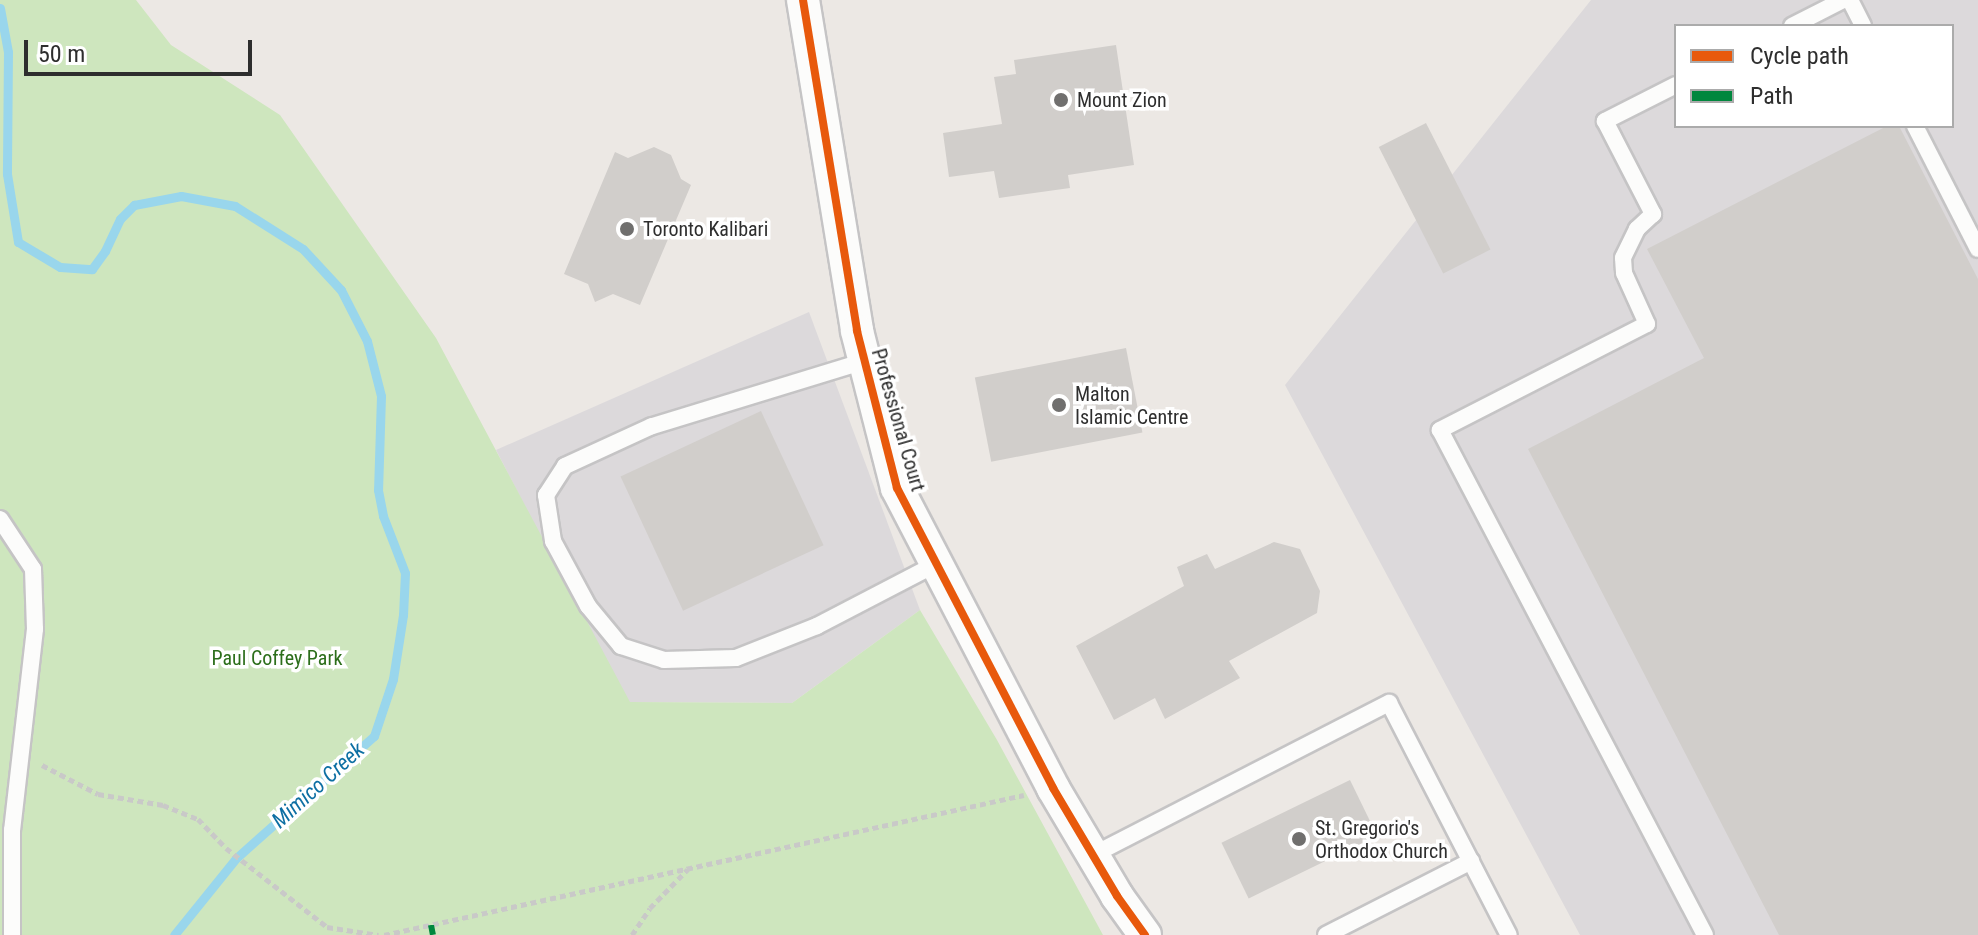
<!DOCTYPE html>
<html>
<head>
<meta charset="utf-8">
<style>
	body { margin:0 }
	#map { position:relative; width:1978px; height:935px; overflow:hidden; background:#ece8e4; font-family:"Roboto Condensed",sans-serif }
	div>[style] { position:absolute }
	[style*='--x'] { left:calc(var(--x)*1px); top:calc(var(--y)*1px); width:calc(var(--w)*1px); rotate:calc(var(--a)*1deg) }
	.industrial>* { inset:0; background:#dcd9db }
	.green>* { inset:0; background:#cee6be }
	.stream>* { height:9px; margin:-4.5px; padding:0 4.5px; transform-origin:4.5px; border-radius:4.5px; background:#99d6ec }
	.building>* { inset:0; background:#d1cecb; transform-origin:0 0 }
	.path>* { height:5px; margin-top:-2.5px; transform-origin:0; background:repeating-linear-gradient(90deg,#c9c9c8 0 6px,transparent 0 10px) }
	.roads { filter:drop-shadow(2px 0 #c5c4c5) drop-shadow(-2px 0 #c5c4c5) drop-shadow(0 2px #c5c4c5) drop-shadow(0 -2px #c5c4c5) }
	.service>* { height:16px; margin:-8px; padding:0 8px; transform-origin:8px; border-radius:8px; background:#fcfcfb }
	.minor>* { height:32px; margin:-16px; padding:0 16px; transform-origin:16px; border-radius:16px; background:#fcfcfb }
	.quiet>* { height:6px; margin-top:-3px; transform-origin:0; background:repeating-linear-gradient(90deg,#00873e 0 12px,transparent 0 18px) }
	.cycleway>* { height:8px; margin:-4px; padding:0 4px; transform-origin:4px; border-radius:4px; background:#e8590c }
	.dots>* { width:22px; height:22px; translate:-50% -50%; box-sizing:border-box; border:4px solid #fff; border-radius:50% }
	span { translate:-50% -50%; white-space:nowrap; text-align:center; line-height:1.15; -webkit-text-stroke:7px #fff; paint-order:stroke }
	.poi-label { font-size:20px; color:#2e2e2e }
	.left { translate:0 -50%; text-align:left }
	.street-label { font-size:20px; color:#2e2e2e }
	.park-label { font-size:20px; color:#2c6e1b }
	.water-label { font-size:22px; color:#0d6fa3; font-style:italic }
	.legend { position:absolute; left:1674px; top:24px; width:280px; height:104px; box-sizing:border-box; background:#fff; border:2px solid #ababab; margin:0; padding:10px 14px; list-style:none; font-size:24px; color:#2e2e2e }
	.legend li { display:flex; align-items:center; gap:16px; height:40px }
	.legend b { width:40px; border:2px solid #ababab }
	.scale { position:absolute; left:24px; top:40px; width:228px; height:36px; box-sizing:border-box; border:4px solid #2e2e2e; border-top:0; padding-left:10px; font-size:24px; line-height:28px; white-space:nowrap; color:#2e2e2e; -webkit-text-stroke:6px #fff; paint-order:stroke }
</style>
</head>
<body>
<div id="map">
	<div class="industrial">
		<div style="clip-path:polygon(evenodd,1591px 0,1978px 0,1978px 935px,1580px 935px,1285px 385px,1591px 0,1676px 26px,1952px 26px,1952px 126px,1676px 126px,1676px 26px)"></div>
		<div style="clip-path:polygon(809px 312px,920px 610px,792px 703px,626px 702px,496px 450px)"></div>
	</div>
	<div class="green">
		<div style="clip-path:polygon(0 0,136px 0,171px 45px,280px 115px,436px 338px,630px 702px,792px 703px,920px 610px,997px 740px,1103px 935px,0 935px)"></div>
	</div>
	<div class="stream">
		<div style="--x:0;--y:8;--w:45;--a:79.7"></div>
		<div style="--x:8;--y:52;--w:122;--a:90.5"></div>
		<div style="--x:7;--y:174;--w:69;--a:80.8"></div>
		<div style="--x:18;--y:242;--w:49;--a:30.8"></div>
		<div style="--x:60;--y:267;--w:32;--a:4"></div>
		<div style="--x:92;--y:269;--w:22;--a:-54"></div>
		<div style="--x:105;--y:251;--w:35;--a:-65"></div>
		<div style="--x:120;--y:219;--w:20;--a:-45"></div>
		<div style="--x:134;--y:205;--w:48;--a:-10.8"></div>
		<div style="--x:181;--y:196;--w:55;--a:10.5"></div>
		<div style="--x:235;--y:206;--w:80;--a:32.3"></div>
		<div style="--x:303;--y:249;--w:56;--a:47.2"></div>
		<div style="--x:341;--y:290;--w:57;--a:63"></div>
		<div style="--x:367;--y:341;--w:57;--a:75.7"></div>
		<div style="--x:381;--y:396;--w:94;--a:91.8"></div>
		<div style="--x:378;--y:490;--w:26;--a:79"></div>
		<div style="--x:383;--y:516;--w:61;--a:68.9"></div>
		<div style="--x:405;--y:573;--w:42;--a:92.7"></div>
		<div style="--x:403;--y:615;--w:65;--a:98.9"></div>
		<div style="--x:393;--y:679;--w:60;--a:108.4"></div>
		<div style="--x:374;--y:736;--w:183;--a:138.5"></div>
		<div style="--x:237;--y:857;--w:100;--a:128.9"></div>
	</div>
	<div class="building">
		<div style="clip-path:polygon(1116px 45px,1134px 165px,1068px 175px,1070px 188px,999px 198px,994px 171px,949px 177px,943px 133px,1002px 124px,994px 77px,1016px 74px,1014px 60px)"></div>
		<div style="left:1426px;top:123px;width:142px;height:53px;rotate:63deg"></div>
		<div style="clip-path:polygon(1887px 126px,1899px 126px,1978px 279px,1978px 935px,1779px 935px,1528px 449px,1704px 358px,1647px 249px)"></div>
		<div style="clip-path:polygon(654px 147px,671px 155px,681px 179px,691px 185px,640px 305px,613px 294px,595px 302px,588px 284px,564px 274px,615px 152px,628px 158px)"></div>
		<div style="left:1126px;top:348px;width:86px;height:154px;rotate:79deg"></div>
		<div style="left:761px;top:411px;width:148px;height:155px;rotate:65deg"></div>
		<div style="clip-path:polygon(1274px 542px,1300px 549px,1320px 591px,1317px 613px,1229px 661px,1240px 678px,1165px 719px,1155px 698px,1114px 720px,1076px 646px,1184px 586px,1177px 567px,1207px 554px,1215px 569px)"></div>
		<div style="left:1350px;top:780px;width:62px;height:143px;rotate:64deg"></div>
	</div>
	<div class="path">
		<div style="--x:42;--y:765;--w:63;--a:27.4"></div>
		<div style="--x:98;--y:794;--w:66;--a:9.6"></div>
		<div style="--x:163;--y:805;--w:38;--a:22"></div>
		<div style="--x:198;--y:819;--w:40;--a:46"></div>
		<div style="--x:226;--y:848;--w:128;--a:38"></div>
		<div style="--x:327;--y:927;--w:52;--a:8.9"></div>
		<div style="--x:384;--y:935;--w:655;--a:-12.34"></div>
		<div style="--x:632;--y:935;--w:32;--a:-56"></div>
		<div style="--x:650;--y:908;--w:54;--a:-45.7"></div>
	</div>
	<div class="roads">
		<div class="service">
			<div style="--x:1850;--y:0;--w:29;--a:63"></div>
			<div style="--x:1792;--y:26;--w:57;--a:-27"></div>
			<div style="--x:1676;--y:85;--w:80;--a:153.1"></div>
			<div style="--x:1605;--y:121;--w:105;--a:62.7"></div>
			<div style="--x:1653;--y:214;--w:22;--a:137"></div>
			<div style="--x:1637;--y:229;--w:32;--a:116"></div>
			<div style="--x:1623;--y:258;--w:15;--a:86"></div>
			<div style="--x:1624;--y:273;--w:56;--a:65.7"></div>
			<div style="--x:1647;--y:324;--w:233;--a:152.9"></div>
			<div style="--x:1440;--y:430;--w:570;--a:62.31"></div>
			<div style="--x:1915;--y:126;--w:138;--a:62.9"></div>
			<div style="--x:865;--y:361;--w:223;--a:163"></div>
			<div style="--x:652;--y:426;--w:96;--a:155.3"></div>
			<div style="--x:565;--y:466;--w:35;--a:123"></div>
			<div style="--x:546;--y:495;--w:47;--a:81.3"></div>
			<div style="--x:553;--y:541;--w:74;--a:61.7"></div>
			<div style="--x:588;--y:606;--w:52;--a:50.5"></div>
			<div style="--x:621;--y:646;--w:45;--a:18"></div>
			<div style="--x:664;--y:660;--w:72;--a:-1.6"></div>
			<div style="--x:736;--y:658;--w:87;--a:-21.6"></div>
			<div style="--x:817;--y:626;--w:134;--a:-27.5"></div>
			<div style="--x:0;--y:519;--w:60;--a:56.6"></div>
			<div style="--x:33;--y:569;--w:60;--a:88.1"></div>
			<div style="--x:35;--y:629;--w:202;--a:96.5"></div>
			<div style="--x:12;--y:830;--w:105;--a:90"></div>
			<div style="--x:1093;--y:855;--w:333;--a:-27.2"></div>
			<div style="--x:1389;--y:703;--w:261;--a:62.7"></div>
			<div style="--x:1326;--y:935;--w:163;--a:-27"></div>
		</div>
		<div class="minor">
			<div style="--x:803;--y:0;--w:335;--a:80.7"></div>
			<div style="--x:857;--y:331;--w:162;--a:75.7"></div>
			<div style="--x:897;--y:488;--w:338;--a:62.5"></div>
			<div style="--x:1053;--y:788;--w:126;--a:59.3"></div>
			<div style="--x:1117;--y:896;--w:48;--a:54.3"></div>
		</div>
	</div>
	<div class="quiet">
		<div style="--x:431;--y:925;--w:10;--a:79"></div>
	</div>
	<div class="cycleway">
		<div style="--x:803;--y:0;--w:335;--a:80.7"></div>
		<div style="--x:857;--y:331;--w:162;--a:75.7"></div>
		<div style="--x:897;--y:488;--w:338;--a:62.5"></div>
		<div style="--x:1053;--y:788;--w:126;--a:59.3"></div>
		<div style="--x:1117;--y:896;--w:48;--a:54.3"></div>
	</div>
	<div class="dots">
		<div style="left:1061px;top:100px;background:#706f6e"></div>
		<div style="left:627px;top:229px;background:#706f6e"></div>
		<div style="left:1059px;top:405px;background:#706f6e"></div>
		<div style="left:1299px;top:839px;background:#706f6e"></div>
	</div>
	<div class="poi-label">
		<span class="left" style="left:1077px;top:100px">Mount Zion</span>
		<span class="left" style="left:643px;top:229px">Toronto Kalibari</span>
		<span class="left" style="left:1075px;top:406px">Malton<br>Islamic Centre</span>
		<span class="left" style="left:1315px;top:840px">St. Gregorio's<br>Orthodox Church</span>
	</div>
	<div class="street-label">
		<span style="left:898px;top:420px;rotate:74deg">Professional Court</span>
	</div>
	<div class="park-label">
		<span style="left:277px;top:658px">Paul Coffey Park</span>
	</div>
	<div class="water-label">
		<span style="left:318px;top:785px;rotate:-42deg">Mimico Creek</span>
	</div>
	<ul class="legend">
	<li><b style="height:10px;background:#e8590c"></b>Cycle path</li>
	<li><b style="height:10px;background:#00873e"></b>Path</li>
	</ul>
	<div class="scale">50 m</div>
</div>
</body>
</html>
